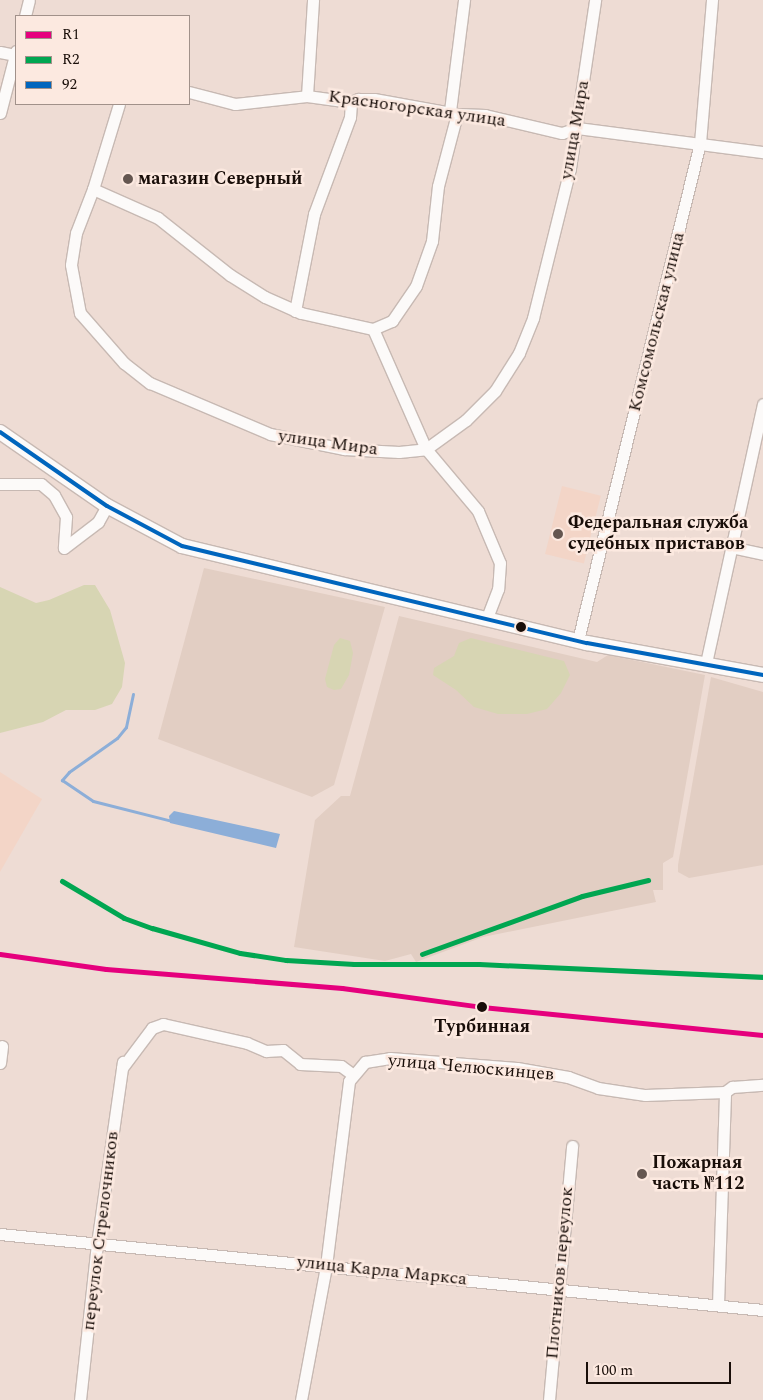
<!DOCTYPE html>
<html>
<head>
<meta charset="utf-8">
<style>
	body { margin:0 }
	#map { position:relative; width:763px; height:1400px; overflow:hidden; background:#eedcd4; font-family:Spectral,serif }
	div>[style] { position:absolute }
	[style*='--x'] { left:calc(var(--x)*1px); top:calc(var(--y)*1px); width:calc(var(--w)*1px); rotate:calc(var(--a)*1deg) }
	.built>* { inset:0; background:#f3d5c7; transform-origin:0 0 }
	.industrial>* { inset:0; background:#e2cec3 }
	.green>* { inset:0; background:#d7d5b3 }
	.water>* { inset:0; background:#8caed8 }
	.stream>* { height:3px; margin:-1.5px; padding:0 1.5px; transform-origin:1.5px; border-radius:1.5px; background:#8caed8 }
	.roads { filter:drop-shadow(1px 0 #c7b9b3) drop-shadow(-1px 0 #c7b9b3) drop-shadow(0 1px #c7b9b3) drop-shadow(0 -1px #c7b9b3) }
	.minor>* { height:11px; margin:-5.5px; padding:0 5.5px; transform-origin:5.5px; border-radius:5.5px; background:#fcfaf9 }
	.tertiary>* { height:14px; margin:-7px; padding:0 7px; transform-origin:7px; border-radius:7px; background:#fcfaf9 }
	.bus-1>* { height:4px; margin:-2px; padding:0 2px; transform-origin:2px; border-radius:2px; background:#0065bd }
	.rail-1>* { height:5px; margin:-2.5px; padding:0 2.5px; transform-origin:2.5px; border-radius:2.5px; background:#e5007d }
	.rail-2>* { height:5px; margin:-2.5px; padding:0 2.5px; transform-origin:2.5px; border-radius:2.5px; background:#00a651 }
	.dots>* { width:14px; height:14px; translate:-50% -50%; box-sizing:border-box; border:2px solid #fce9e0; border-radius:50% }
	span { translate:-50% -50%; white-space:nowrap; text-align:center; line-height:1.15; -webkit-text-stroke:5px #fce9e0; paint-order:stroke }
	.street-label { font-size:18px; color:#190e09 }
	.poi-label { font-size:18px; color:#190e09; font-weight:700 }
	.left { translate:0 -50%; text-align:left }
	.stop-label { font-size:18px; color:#190e09; font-weight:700 }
	.legend { position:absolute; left:15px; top:15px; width:175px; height:90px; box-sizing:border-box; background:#fce9e0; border:1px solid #a1918a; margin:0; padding:6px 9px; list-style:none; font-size:15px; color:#190e09 }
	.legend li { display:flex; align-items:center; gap:10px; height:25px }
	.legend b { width:25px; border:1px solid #a1918a }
	.scale { position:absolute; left:586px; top:1362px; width:145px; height:22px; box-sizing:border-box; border:2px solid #190e09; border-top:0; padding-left:6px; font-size:15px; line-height:18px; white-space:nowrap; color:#190e09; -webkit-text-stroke:4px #fce9e0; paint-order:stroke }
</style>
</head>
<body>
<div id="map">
	<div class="built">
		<div style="left:562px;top:486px;width:40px;height:70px;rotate:14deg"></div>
		<div style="clip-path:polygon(0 772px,42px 799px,0 872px)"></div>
	</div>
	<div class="industrial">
		<div style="clip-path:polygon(204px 568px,385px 607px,334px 785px,312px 797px,158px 739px)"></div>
		<div style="clip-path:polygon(399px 616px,597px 662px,608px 655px,705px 675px,673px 857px,663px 863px,663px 890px,653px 890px,656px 902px,483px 937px,416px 962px,411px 954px,385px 961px,294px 947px,315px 820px,341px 796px,350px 796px)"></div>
		<div style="clip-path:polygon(711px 677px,763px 692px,763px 865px,689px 878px,678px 872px,678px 865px)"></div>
	</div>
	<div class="green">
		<div style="clip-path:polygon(84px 585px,95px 585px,110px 610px,125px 663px,122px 687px,112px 704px,95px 710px,66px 710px,43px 722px,0 733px,0 587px,36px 603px,49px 600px)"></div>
		<div style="clip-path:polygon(340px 638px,350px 641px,353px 653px,349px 675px,341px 689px,334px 690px,327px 687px,325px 679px,334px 645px)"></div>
		<div style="clip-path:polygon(471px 638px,564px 661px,570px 675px,561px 693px,547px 709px,527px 714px,498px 714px,474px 707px,456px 690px,433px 675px,434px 668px,454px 656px,459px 643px)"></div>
	</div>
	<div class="water">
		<div style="clip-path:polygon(174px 811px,280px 834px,276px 848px,170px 823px,169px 816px)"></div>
	</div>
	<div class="stream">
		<div style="--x:133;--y:694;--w:34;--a:102"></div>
		<div style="--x:126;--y:727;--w:14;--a:129"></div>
		<div style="--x:117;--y:738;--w:59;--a:144.7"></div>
		<div style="--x:69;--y:772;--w:11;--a:131"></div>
		<div style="--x:62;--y:780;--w:37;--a:34"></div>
		<div style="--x:93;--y:801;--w:81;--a:14.2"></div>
	</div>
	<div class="roads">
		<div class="minor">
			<div style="--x:25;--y:16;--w:16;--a:-76"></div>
			<div style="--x:0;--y:52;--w:16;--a:11"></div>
			<div style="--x:189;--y:92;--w:48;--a:14.6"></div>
			<div style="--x:235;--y:104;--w:72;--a:-6.3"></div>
			<div style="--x:307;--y:96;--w:44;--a:7.8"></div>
			<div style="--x:351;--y:102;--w:8;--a:-23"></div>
			<div style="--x:358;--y:99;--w:16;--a:0"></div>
			<div style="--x:374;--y:99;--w:84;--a:10.2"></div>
			<div style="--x:457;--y:114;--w:28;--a:2"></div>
			<div style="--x:485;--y:115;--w:79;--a:13.2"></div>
			<div style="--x:562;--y:133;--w:16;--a:-18"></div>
			<div style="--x:577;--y:128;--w:188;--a:7.4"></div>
			<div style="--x:307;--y:96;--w:96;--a:-86.4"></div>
			<div style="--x:119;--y:104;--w:89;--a:107"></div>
			<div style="--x:93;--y:189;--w:47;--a:111.1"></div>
			<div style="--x:76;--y:233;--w:32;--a:99"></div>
			<div style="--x:71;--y:265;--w:49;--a:79.4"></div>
			<div style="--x:80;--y:313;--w:67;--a:48.7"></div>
			<div style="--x:124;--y:363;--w:33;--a:38"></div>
			<div style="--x:150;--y:383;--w:130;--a:23"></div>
			<div style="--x:270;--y:434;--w:76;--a:11.5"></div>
			<div style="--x:344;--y:449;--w:55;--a:3.1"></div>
			<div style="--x:399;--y:452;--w:27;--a:-6"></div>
			<div style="--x:426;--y:449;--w:49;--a:-35.9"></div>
			<div style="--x:466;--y:420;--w:41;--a:-45"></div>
			<div style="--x:495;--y:391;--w:45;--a:-57.7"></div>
			<div style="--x:519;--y:353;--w:38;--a:-68"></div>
			<div style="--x:533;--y:318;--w:154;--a:-76.1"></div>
			<div style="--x:570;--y:168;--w:170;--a:-81.5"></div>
			<div style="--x:450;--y:111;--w:112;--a:-82.8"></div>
			<div style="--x:0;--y:113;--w:64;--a:-75.5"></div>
			<div style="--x:93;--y:189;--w:71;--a:24"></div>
			<div style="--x:158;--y:218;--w:92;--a:38.4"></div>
			<div style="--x:230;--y:275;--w:41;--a:32.2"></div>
			<div style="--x:265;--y:297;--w:39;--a:24"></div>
			<div style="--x:301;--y:313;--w:74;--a:12.5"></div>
			<div style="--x:373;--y:329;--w:21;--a:-23"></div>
			<div style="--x:392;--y:321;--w:42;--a:-55.6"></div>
			<div style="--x:416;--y:286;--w:48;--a:-70.4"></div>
			<div style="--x:432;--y:241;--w:55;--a:-83.8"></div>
			<div style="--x:438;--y:186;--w:74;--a:-75.2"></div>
			<div style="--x:295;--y:311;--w:99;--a:-78.9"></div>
			<div style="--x:314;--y:214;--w:103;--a:-69.6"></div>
			<div style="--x:350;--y:117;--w:15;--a:-86"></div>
			<div style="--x:373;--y:329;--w:131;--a:66.2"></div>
			<div style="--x:426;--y:449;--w:81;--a:50"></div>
			<div style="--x:478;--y:511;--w:56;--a:67.1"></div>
			<div style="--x:500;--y:563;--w:26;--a:94"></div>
			<div style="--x:498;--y:589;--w:31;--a:111"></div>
			<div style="--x:0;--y:484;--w:41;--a:0"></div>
			<div style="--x:41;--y:484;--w:17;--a:40"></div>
			<div style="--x:54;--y:495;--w:25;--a:61"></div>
			<div style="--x:66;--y:517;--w:31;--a:94"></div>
			<div style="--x:731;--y:547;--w:33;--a:12"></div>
			<div style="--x:64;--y:548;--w:43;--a:-37.4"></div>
			<div style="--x:98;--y:522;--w:18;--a:-61"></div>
			<div style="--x:578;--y:640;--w:512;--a:-76.21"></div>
			<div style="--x:700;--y:143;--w:144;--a:-85.2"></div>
			<div style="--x:706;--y:663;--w:265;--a:-77.6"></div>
			<div style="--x:0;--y:1063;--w:17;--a:-83"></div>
			<div style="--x:122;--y:1068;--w:50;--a:-53.1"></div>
			<div style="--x:152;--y:1028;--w:12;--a:-20"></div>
			<div style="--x:163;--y:1024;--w:86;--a:12.7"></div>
			<div style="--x:247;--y:1043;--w:21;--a:23"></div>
			<div style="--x:266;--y:1051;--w:17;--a:-3"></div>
			<div style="--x:283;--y:1050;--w:22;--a:39"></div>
			<div style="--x:300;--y:1064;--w:41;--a:2.8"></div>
			<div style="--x:341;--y:1066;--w:14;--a:36"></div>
			<div style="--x:0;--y:1234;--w:767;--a:5.69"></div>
			<div style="--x:718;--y:1305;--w:213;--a:-88.1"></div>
			<div style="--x:80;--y:1400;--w:157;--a:-83.8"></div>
			<div style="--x:97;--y:1244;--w:184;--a:-81.9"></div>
			<div style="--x:301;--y:1400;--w:136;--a:-79.4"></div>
			<div style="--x:326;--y:1266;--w:186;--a:-82.9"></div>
			<div style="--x:349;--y:1081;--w:25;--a:-50"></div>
			<div style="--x:365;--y:1062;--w:25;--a:-9"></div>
			<div style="--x:390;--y:1058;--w:127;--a:4.5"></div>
			<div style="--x:517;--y:1068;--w:52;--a:10"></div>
			<div style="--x:568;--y:1077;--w:32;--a:20"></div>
			<div style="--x:598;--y:1088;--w:48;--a:8.5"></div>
			<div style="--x:645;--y:1095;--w:80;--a:-2.1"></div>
			<div style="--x:725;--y:1092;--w:9;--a:-36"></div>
			<div style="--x:732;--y:1087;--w:31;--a:-4"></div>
			<div style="--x:549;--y:1400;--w:255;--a:-84.8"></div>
		</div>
		<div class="tertiary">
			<div style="--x:0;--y:432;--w:130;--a:34.7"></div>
			<div style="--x:107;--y:506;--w:85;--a:28.1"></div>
			<div style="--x:182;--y:546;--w:416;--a:13.5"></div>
			<div style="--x:587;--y:643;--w:179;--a:10.3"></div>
		</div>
	</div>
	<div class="bus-1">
		<div style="--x:0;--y:432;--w:130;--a:34.7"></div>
		<div style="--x:107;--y:506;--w:85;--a:28.1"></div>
		<div style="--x:182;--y:546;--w:416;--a:13.5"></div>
		<div style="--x:587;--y:643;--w:179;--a:10.3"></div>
	</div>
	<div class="rail-1">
		<div style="--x:0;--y:954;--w:107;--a:8.1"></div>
		<div style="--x:106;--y:969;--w:237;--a:4.6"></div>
		<div style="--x:342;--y:988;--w:141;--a:7.7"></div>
		<div style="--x:482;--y:1007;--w:282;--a:5.7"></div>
	</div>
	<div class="rail-2">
		<div style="--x:62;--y:881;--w:72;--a:30.8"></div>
		<div style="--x:124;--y:918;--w:30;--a:20"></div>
		<div style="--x:152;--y:928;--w:91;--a:15.9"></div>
		<div style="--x:240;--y:953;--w:47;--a:8.7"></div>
		<div style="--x:286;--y:960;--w:68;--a:3.4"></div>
		<div style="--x:354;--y:964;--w:125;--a:0"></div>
		<div style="--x:479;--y:964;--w:284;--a:2.6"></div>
		<div style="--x:422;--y:954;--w:170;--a:-19.9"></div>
		<div style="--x:582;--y:896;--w:68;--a:-13.6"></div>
	</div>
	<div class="dots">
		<div style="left:128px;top:179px;background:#645650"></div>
		<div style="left:558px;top:534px;background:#645650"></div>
		<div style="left:521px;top:627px;background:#190e09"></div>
		<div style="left:482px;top:1007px;background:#190e09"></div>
		<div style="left:642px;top:1174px;background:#645650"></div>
	</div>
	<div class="street-label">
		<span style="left:417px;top:109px;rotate:8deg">Красногорская улица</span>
		<span style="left:575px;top:130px;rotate:-80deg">улица Мира</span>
		<span style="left:657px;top:322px;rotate:-76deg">Комсомольская улица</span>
		<span style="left:328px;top:443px;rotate:8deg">улица Мира</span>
		<span style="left:471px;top:1068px;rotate:5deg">улица Челюскинцев</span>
		<span style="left:101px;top:1231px;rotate:-83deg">переулок Стрелочников</span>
		<span style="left:382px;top:1271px;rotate:6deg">улица Карла Маркса</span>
		<span style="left:560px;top:1273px;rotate:-85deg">Плотников переулок</span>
	</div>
	<div class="poi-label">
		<span class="left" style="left:138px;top:179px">магазин Северный</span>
		<span class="left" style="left:568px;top:534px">Федеральная служба<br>судебных приставов</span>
		<span class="left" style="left:652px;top:1174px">Пожарная<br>часть №112</span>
	</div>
	<div class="stop-label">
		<span style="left:482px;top:1027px">Турбинная</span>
	</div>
	<ul class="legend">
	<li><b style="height:6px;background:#e5007d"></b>R1</li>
	<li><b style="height:6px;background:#00a651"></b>R2</li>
	<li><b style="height:6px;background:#0065bd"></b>92</li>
	</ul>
	<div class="scale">100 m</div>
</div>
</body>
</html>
